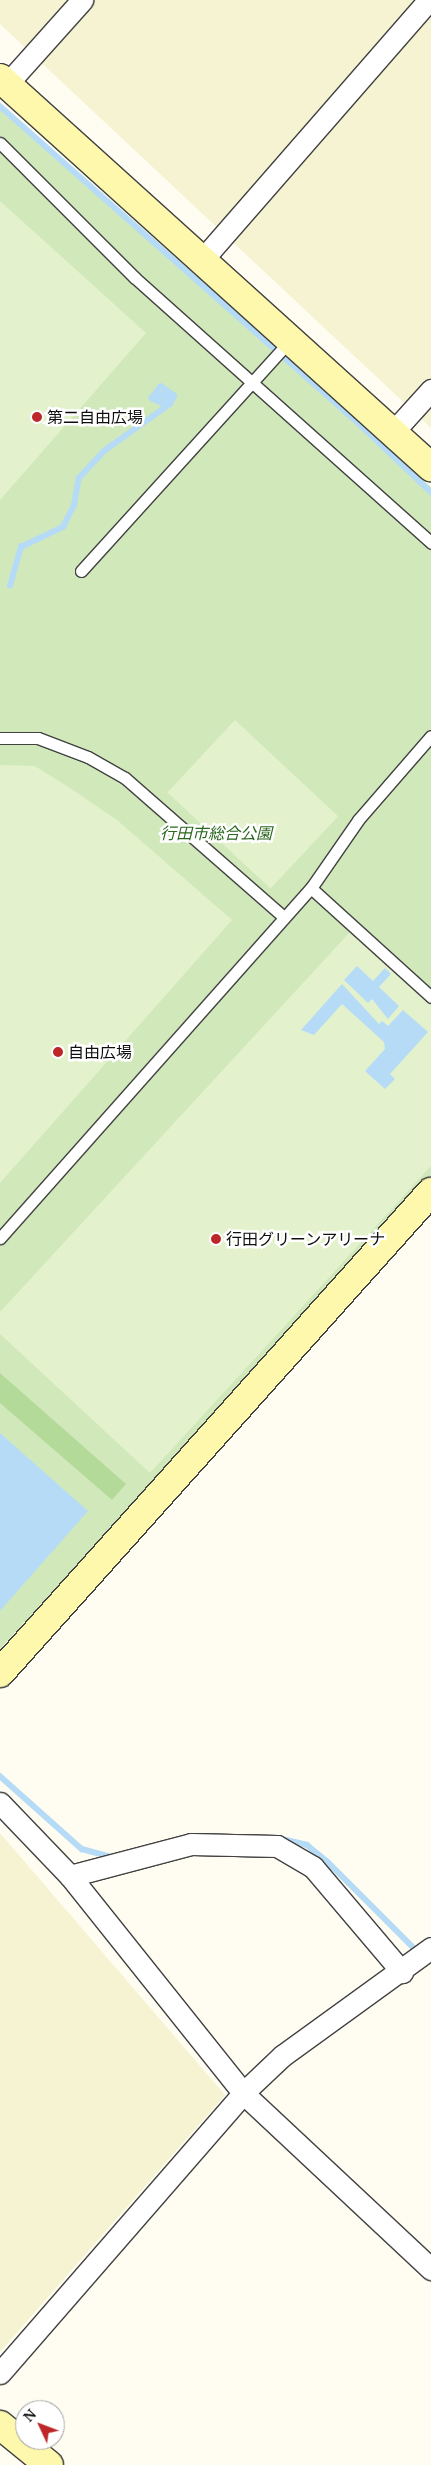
<!DOCTYPE html>
<html>
<head>
<meta charset="utf-8">
<style>
	body { margin:0 }
	#map { position:relative; width:431px; height:2465px; overflow:hidden; background:#fffdf1; font-family:"Noto Serif","Noto Sans JP",serif }
	div>[style] { position:absolute }
	[style*='--x'] { left:calc(var(--x)*1px); top:calc(var(--y)*1px); width:calc(var(--w)*1px); rotate:calc(var(--a)*1deg) }
	.farmland>* { inset:0; background:#f5f3d1 }
	.green>* { inset:0; background:#d1e9ba }
	.forest>* { inset:0; background:#b4da9a }
	.pitch>* { inset:0; background:#e3f1cc; transform-origin:0 0 }
	.water>* { inset:0; background:#b6dbf6 }
	.stream>* { height:5.5px; margin:-2.75px; padding:0 2.75px; transform-origin:2.75px; border-radius:2.75px; background:#b6dbf6 }
	.roads { filter:drop-shadow(1px 0 #424242) drop-shadow(-1px 0 #424242) drop-shadow(0 1px #424242) drop-shadow(0 -1px #424242) }
	.lane>* { height:11px; margin:-5.5px; padding:0 5.5px; transform-origin:5.5px; border-radius:5.5px; background:#fff }
	.street>* { height:21px; margin:-10.5px; padding:0 10.5px; transform-origin:10.5px; border-radius:10.5px; background:#fff }
	.secondary>* { height:28px; margin:-14px; padding:0 14px; transform-origin:14px; border-radius:14px; background:#fef8ad }
	.dots>* { width:14px; height:14px; translate:-50% -50%; box-sizing:border-box; border:2px solid #fff; border-radius:50% }
	span { translate:-50% -50%; white-space:nowrap; text-align:center; line-height:1.15; -webkit-text-stroke:5px #fff; paint-order:stroke }
	.poi-label { font-size:16px; color:#0f0f0f }
	.left { translate:0 -50%; text-align:left }
	.park-label { font-size:16px; color:#2b671f; font-style:italic }
	.north { position:absolute; left:15px; top:2400px; width:50px; height:50px; box-sizing:border-box; background:#fff; border:1px solid #9f9f9f; border-radius:50%; rotate:313deg; font-size:14px; font-weight:700; line-height:20px; text-align:center; color:#0f0f0f }
	.north::after { content:''; display:block; margin:auto; width:18px; height:22px; background:#be2729; clip-path:polygon(50% 0,100% 100%,50% 72%,0 100%) }
</style>
</head>
<body>
<div id="map">
	<div class="farmland">
		<div style="clip-path:polygon(0 0,431px 0,431px 428px,0 24px)"></div>
		<div style="clip-path:polygon(0 1833px,225px 2095px,0 2352px)"></div>
	</div>
	<div class="green">
		<div style="clip-path:polygon(0 105px,431px 487px,431px 1179px,0 1649px)"></div>
	</div>
	<div class="forest">
		<div style="clip-path:polygon(0 1373px,126px 1484px,112px 1500px,0 1403px)"></div>
	</div>
	<div class="pitch">
		<div style="clip-path:polygon(0 201px,146px 333px,0 500px)"></div>
		<div style="left:235px;top:720px;width:141px;height:99px;rotate:43deg"></div>
		<div style="clip-path:polygon(0 765px,35px 766px,70px 788px,117px 820px,232px 920px,0 1183px)"></div>
		<div style="clip-path:polygon(350px 932px,431px 1004px,431px 1166px,150px 1473px,0 1334px,0 1312px)"></div>
	</div>
	<div class="water">
		<div style="clip-path:polygon(357px 966px,373px 981px,385px 968px,391px 974px,379px 987px,399px 1006px,388px 1019px,372px 999px,368px 1003px,344px 980px)"></div>
		<div style="clip-path:polygon(342px 984px,379px 1024px,382px 1021px,388px 1026px,403px 1010px,428px 1032px,390px 1074px,395px 1079px,385px 1089px,365px 1071px,385px 1049px,384px 1042px,342px 1004px,314px 1035px,301px 1030px)"></div>
		<div style="clip-path:polygon(0 1433px,88px 1511px,0 1611px)"></div>
	</div>
	<div class="stream">
		<div style="--x:0;--y:106;--w:471;--a:41.5"></div>
		<div style="--x:353;--y:418;--w:108;--a:43.5"></div>
		<div style="--x:10;--y:586;--w:41;--a:-74.2"></div>
		<div style="--x:21;--y:547;--w:47;--a:-25.5"></div>
		<div style="--x:63;--y:527;--w:25;--a:-63"></div>
		<div style="--x:74;--y:505;--w:27;--a:-80"></div>
		<div style="--x:79;--y:478;--w:37;--a:-47"></div>
		<div style="--x:104;--y:451;--w:81;--a:-35.5"></div>
		<div style="--x:170;--y:404;--w:9;--a:-63"></div>
		<div style="--x:174;--y:396;--w:16;--a:-145"></div>
		<div style="--x:161;--y:387;--w:14;--a:129"></div>
		<div style="--x:152;--y:398;--w:11;--a:27"></div>
		<div style="--x:162;--y:403;--w:7;--a:-34"></div>
		<div style="--x:168;--y:399;--w:5;--a:-101"></div>
		<div style="--x:167;--y:394;--w:10;--a:169"></div>
		<div style="--x:157;--y:396;--w:6;--a:0"></div>
		<div style="--x:0;--y:1776;--w:110;--a:41.7"></div>
		<div style="--x:82;--y:1849;--w:28;--a:15"></div>
		<div style="--x:282;--y:1839;--w:26;--a:13"></div>
		<div style="--x:307;--y:1845;--w:27;--a:39"></div>
		<div style="--x:328;--y:1862;--w:127;--a:45"></div>
	</div>
	<div class="roads">
		<div class="lane">
			<div style="--x:0;--y:143;--w:190;--a:45"></div>
			<div style="--x:134;--y:277;--w:399;--a:41.8"></div>
			<div style="--x:81;--y:571;--w:313;--a:-47.8"></div>
			<div style="--x:0;--y:738;--w:38;--a:0"></div>
			<div style="--x:38;--y:738;--w:53;--a:20.8"></div>
			<div style="--x:88;--y:757;--w:43;--a:29.6"></div>
			<div style="--x:125;--y:778;--w:211;--a:41.2"></div>
			<div style="--x:311;--y:888;--w:162;--a:42.2"></div>
			<div style="--x:0;--y:1238;--w:468;--a:-48.4"></div>
			<div style="--x:311;--y:888;--w:83;--a:-55.3"></div>
			<div style="--x:358;--y:820;--w:111;--a:-49"></div>
		</div>
		<div class="street">
			<div style="--x:7;--y:84;--w:113;--a:-48.2"></div>
			<div style="--x:202;--y:260;--w:345;--a:-48.9"></div>
			<div style="--x:393;--y:432;--w:57;--a:-47.9"></div>
			<div style="--x:0;--y:1803;--w:101;--a:46.2"></div>
			<div style="--x:70;--y:1876;--w:278;--a:51.4"></div>
			<div style="--x:243;--y:2093;--w:258;--a:43.1"></div>
			<div style="--x:70;--y:1876;--w:125;--a:-14.8"></div>
			<div style="--x:191;--y:1844;--w:86;--a:1.3"></div>
			<div style="--x:277;--y:1846;--w:42;--a:30.3"></div>
			<div style="--x:313;--y:1867;--w:138;--a:49.7"></div>
			<div style="--x:0;--y:2373;--w:371;--a:-49"></div>
			<div style="--x:243;--y:2093;--w:54;--a:-43.5"></div>
			<div style="--x:282;--y:2056;--w:184;--a:-35.9"></div>
		</div>
		<div class="secondary">
			<div style="--x:0;--y:78;--w:581;--a:42.07"></div>
			<div style="--x:0;--y:1673;--w:646;--a:-48.14"></div>
			<div style="--x:0;--y:2425;--w:63;--a:39.2"></div>
		</div>
	</div>
	<div class="dots">
		<div style="left:37px;top:417px;background:#be2729"></div>
		<div style="left:58px;top:1052px;background:#be2729"></div>
		<div style="left:216px;top:1239px;background:#be2729"></div>
	</div>
	<div class="poi-label">
		<span class="left" style="left:47px;top:417px">第二自由広場</span>
		<span class="left" style="left:68px;top:1052px">自由広場</span>
		<span class="left" style="left:226px;top:1239px">行田グリーンアリーナ</span>
	</div>
	<div class="park-label">
		<span style="left:216px;top:833px">行田市総合公園</span>
	</div>
	<div class="north">N</div>
</div>
</body>
</html>
